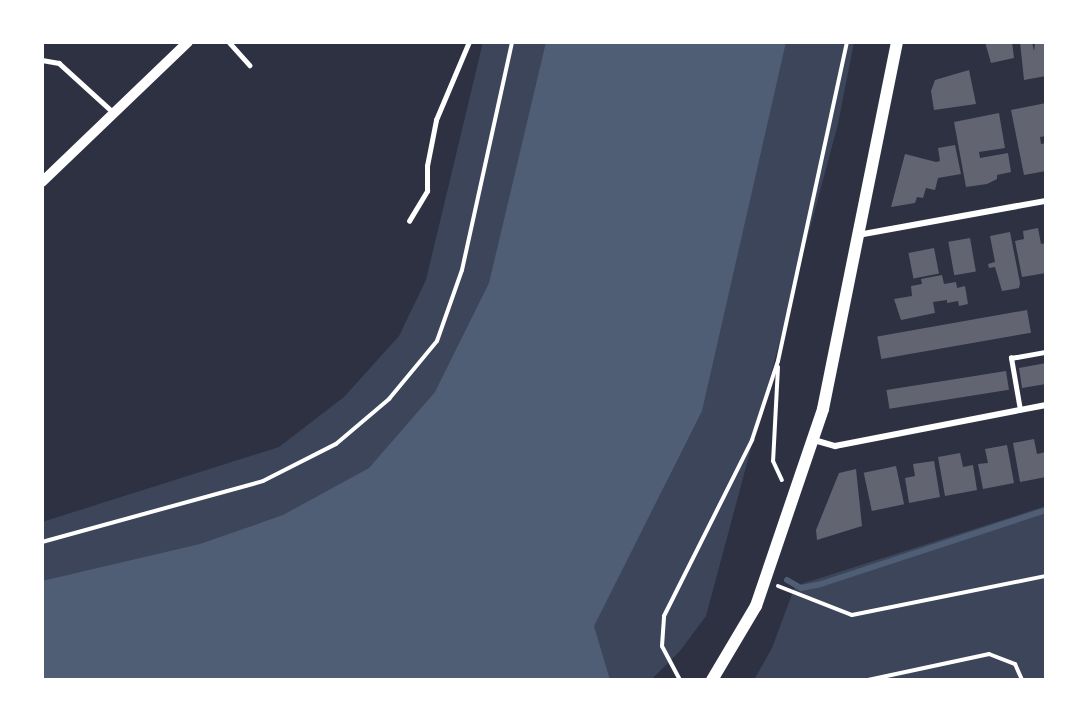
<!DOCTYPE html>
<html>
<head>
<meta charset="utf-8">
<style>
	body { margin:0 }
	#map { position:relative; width:1088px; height:722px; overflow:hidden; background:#2d3142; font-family:"Zilla Slab",serif }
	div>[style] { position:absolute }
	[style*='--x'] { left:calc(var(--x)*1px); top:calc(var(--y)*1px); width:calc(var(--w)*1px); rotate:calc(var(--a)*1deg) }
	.green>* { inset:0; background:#3c4559 }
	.water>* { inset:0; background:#4f5d75 }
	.stream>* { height:6px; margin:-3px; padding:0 3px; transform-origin:3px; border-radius:3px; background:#4f5d75 }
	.building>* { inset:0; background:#626471; transform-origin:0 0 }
	.path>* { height:4px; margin:-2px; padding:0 2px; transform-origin:2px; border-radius:2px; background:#fff }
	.service>* { height:4.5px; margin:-2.25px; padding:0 2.25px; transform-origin:2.25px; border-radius:2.25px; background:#fff }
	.minor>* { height:6px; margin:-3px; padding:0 3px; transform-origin:3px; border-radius:3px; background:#fff }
	.tertiary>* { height:10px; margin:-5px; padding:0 5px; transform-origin:5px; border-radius:5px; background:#fff }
	.secondary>* { height:12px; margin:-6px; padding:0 6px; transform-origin:6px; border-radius:6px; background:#fff }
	span { translate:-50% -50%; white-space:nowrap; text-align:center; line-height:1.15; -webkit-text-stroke:4.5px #fff; paint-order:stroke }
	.frame { position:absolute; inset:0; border:44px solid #fff; pointer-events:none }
</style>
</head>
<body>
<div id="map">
	<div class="green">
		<div style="clip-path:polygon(483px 42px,854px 42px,838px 124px,706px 616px,680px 651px,651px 680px,42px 680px,42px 522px,279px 447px,344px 397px,399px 336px,426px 280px)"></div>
		<div style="clip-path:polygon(1046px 506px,1046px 680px,754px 680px,772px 648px,795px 586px)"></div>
	</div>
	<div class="water">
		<div style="clip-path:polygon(546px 42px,786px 42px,702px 411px,594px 626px,610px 680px,42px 680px,42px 581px,200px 544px,283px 515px,369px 468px,435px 392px,489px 283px)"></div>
	</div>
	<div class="stream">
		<div style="--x:787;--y:580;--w:16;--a:30"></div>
		<div style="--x:801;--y:588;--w:20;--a:-11"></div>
		<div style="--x:821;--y:584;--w:237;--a:-18.2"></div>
	</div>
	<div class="building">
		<div style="clip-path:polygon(985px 42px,1012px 42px,1014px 58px,991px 63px)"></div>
		<div style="clip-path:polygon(1020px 42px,1032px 42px,1034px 51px,1035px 43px,1046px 42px,1046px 76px,1024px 80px)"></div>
		<div style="clip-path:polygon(969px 70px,976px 104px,934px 110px,931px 91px,935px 80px)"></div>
		<div style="clip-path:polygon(1046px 103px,1046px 136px,1040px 137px,1041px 144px,1046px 143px,1046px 171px,1024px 175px,1011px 110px)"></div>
		<div style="clip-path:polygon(999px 113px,1005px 148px,979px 152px,980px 158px,1008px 153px,1011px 172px,997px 175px,997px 179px,987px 184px,966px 187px,954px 122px)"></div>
		<div style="clip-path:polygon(955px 145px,961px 174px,938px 178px,935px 190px,926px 188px,923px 198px,917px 197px,915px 203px,891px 207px,905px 154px,936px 162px,940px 161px,938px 148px)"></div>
		<div style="clip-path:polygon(1038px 228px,1041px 244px,1046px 243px,1046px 273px,1022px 277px,1015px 241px,1024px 239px,1023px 231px)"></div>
		<div style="clip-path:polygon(1010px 232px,1020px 283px,1019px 288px,1002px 291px,995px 267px,989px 268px,988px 264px,995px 262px,990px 236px)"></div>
		<div style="left:970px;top:238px;width:34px;height:22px;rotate:80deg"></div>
		<div style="left:934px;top:248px;width:26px;height:26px;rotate:79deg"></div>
		<div style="clip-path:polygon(942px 275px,944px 284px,956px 282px,957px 288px,965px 286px,968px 304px,959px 306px,958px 301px,947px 303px,947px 300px,933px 302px,935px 313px,901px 320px,894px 299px,912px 296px,911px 286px,922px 284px,921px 279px)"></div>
		<div style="left:1027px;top:310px;width:23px;height:152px;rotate:80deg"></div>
		<div style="clip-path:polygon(1046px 363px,1046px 384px,1022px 388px,1019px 368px)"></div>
		<div style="left:1006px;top:371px;width:19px;height:121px;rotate:81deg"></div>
		<div style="clip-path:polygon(1034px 439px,1037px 454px,1046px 452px,1046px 477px,1020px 482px,1013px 443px)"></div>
		<div style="clip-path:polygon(1007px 445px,1014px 483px,983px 489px,978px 464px,988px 463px,985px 449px)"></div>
		<div style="clip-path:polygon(960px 453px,963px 467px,973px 465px,977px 490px,945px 496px,938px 457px)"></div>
		<div style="clip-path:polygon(934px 461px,940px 497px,909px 503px,905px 478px,915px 476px,913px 464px)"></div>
		<div style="left:896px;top:466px;width:39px;height:33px;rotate:78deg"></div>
		<div style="clip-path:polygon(856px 469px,862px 526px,817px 540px,816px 530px,839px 473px)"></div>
	</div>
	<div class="path">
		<div style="--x:778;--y:367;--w:94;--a:93"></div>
		<div style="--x:773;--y:461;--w:21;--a:65"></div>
		<div style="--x:42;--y:542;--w:229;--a:-15.4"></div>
		<div style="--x:263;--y:481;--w:82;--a:-26.9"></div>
		<div style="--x:336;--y:444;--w:70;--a:-40.3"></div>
		<div style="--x:389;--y:399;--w:75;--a:-50.4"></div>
		<div style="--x:437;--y:341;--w:75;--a:-70.6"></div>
		<div style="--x:462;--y:270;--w:233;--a:-77.6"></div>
		<div style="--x:778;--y:586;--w:79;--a:21.4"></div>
		<div style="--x:852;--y:615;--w:198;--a:-11.4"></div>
		<div style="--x:680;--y:680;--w:38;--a:-118"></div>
		<div style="--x:662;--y:646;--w:30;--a:-86"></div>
		<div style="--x:664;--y:616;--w:197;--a:-63.4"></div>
		<div style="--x:752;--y:440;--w:83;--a:-71.8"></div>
		<div style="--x:778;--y:361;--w:326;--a:-77.8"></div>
		<div style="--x:868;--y:680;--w:124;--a:-12.1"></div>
		<div style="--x:989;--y:654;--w:28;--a:21"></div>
		<div style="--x:1015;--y:664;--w:17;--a:66"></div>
	</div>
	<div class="service">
		<div style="--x:229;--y:42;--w:31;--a:48"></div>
		<div style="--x:42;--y:60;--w:17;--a:10"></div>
		<div style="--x:59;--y:63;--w:73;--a:42.2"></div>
		<div style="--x:409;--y:221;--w:35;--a:-59"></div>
		<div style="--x:427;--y:191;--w:25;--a:-90"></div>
		<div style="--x:427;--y:166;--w:47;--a:-78.9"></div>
		<div style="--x:436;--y:120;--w:85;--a:-67.1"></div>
		<div style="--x:1020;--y:410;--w:53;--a:-99.8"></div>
		<div style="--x:1011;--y:358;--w:36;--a:-10"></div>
	</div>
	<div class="minor">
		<div style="--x:858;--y:235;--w:191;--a:-10.3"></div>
		<div style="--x:814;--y:440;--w:22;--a:16"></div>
		<div style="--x:835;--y:446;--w:215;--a:-11"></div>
	</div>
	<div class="tertiary">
		<div style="--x:42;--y:182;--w:202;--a:-43.8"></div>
	</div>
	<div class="secondary">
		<div style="--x:712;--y:680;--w:86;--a:-59.3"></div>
		<div style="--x:756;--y:606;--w:208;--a:-71.2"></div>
		<div style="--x:823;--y:409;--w:374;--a:-78.6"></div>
	</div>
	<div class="frame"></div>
</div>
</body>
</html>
